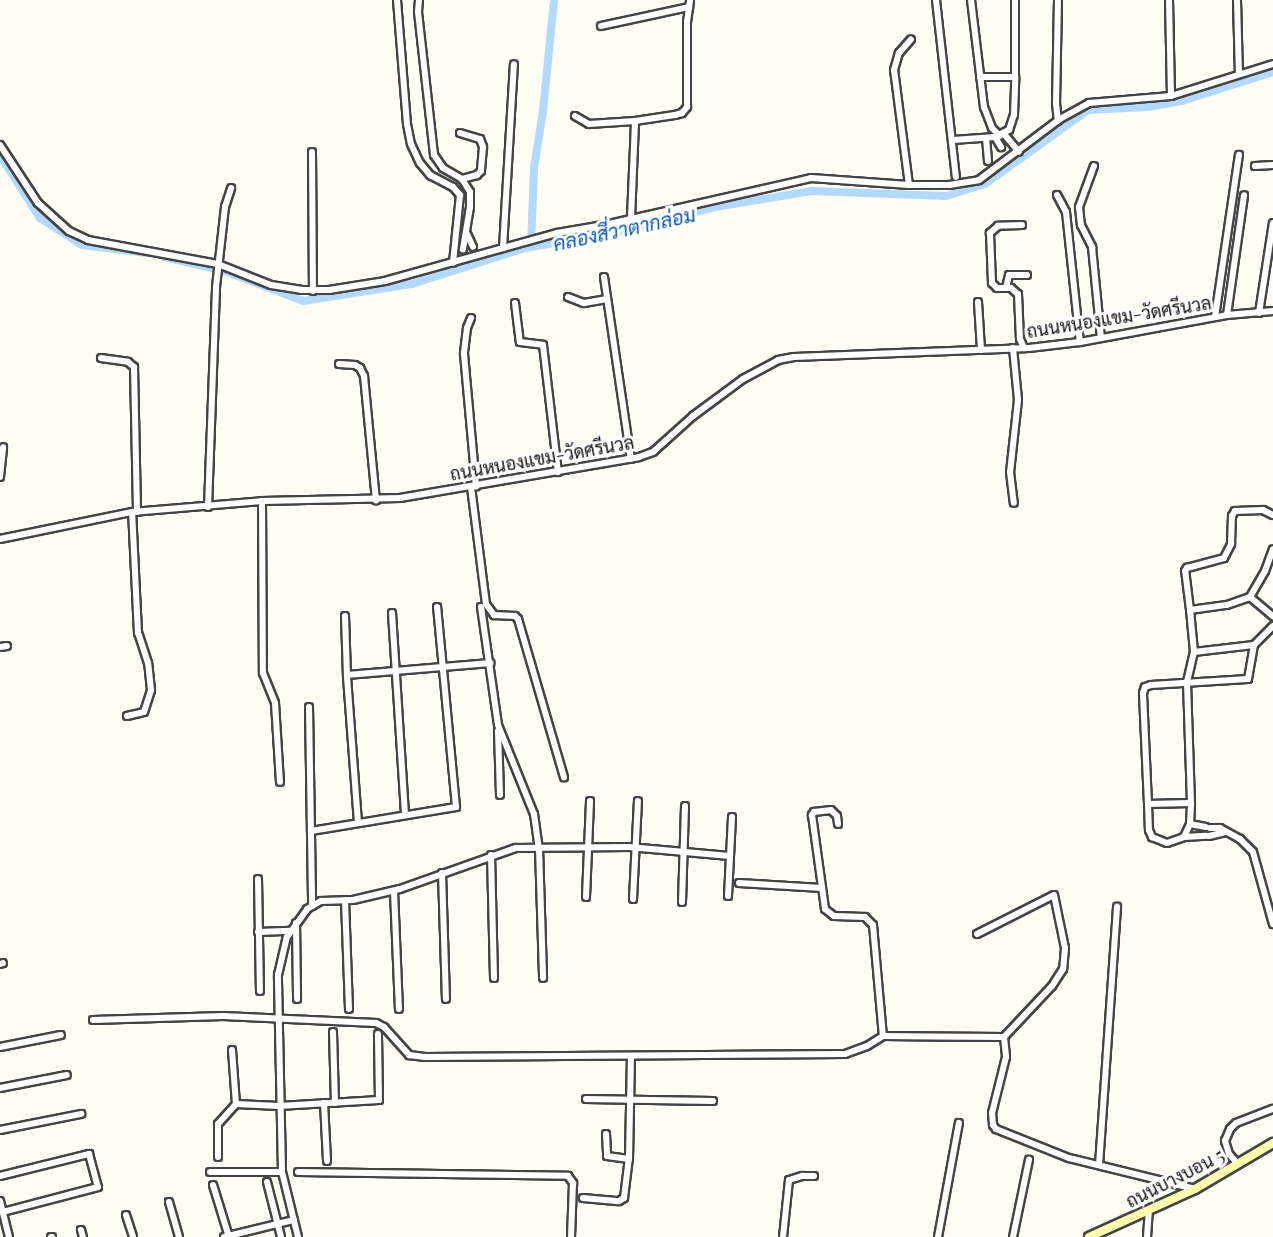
<!DOCTYPE html>
<html>
<head>
<meta charset="utf-8">
<style>
	body { margin:0 }
	#map { position:relative; width:1273px; height:1237px; overflow:hidden; background:#fffef5; font-family:"Playfair Display",Sarabun,serif }
	div>[style] { position:absolute }
	[style*='--x'] { left:calc(var(--x)*1px); top:calc(var(--y)*1px); width:calc(var(--w)*1px); rotate:calc(var(--a)*1deg) }
	.canal>* { height:8px; margin:-4px; padding:0 4px; transform-origin:4px; border-radius:4px; background:#b3dafc }
	.roads { filter:drop-shadow(2px 0 #444) drop-shadow(-2px 0 #444) drop-shadow(0 2px #444) drop-shadow(0 -2px #444) }
	.minor>* { height:6px; margin:-3px; padding:0 3px; transform-origin:3px; border-radius:3px; background:#fff }
	.secondary>* { height:8px; margin:-4px; padding:0 4px; transform-origin:4px; border-radius:4px; background:#fffeb0 }
	span { translate:-50% -50%; white-space:nowrap; text-align:center; line-height:1.15; -webkit-text-stroke:6px #fff; paint-order:stroke }
	.street-label { font-size:18px; color:#111 }
	.water-label { font-size:20px; color:#0a59b2; font-style:italic }
</style>
</head>
<body>
<div id="map">
	<div class="canal">
		<div style="--x:0;--y:155;--w:75;--a:57.6"></div>
		<div style="--x:40;--y:218;--w:50;--a:32.7"></div>
		<div style="--x:82;--y:245;--w:65;--a:7"></div>
		<div style="--x:531;--y:246;--w:78;--a:-87.8"></div>
		<div style="--x:534;--y:168;--w:58;--a:-81"></div>
		<div style="--x:543;--y:111;--w:112;--a:-84.3"></div>
		<div style="--x:164;--y:257;--w:63;--a:12.9"></div>
		<div style="--x:225;--y:271;--w:84;--a:21"></div>
		<div style="--x:303;--y:301;--w:110;--a:-8.9"></div>
		<div style="--x:412;--y:284;--w:119;--a:-17.7"></div>
		<div style="--x:525;--y:248;--w:89;--a:-9.7"></div>
		<div style="--x:613;--y:233;--w:105;--a:-14.3"></div>
		<div style="--x:715;--y:207;--w:98;--a:-9.4"></div>
		<div style="--x:812;--y:191;--w:134;--a:2.1"></div>
		<div style="--x:946;--y:196;--w:41;--a:-17.1"></div>
		<div style="--x:985;--y:184;--w:127;--a:-35.7"></div>
		<div style="--x:1088;--y:110;--w:60;--a:-2.9"></div>
		<div style="--x:1148;--y:107;--w:35;--a:-10"></div>
		<div style="--x:1182;--y:101;--w:96;--a:-17.7"></div>
	</div>
	<div class="roads">
		<div class="minor">
			<div style="--x:397;--y:0;--w:124;--a:85.4"></div>
			<div style="--x:407;--y:124;--w:20;--a:79"></div>
			<div style="--x:411;--y:144;--w:21;--a:65"></div>
			<div style="--x:420;--y:163;--w:16;--a:50"></div>
			<div style="--x:430;--y:175;--w:26;--a:28"></div>
			<div style="--x:453;--y:187;--w:11;--a:49"></div>
			<div style="--x:460;--y:195;--w:68;--a:95.9"></div>
			<div style="--x:419;--y:0;--w:12;--a:95"></div>
			<div style="--x:418;--y:12;--w:144;--a:83.6"></div>
			<div style="--x:434;--y:155;--w:16;--a:55"></div>
			<div style="--x:443;--y:168;--w:22;--a:30"></div>
			<div style="--x:462;--y:179;--w:15;--a:58"></div>
			<div style="--x:470;--y:192;--w:15;--a:90"></div>
			<div style="--x:470;--y:207;--w:43;--a:99.5"></div>
			<div style="--x:936;--y:0;--w:178;--a:83.6"></div>
			<div style="--x:971;--y:0;--w:108;--a:83.1"></div>
			<div style="--x:984;--y:107;--w:22;--a:69"></div>
			<div style="--x:992;--y:128;--w:11;--a:45"></div>
			<div style="--x:1058;--y:0;--w:103;--a:91.1"></div>
			<div style="--x:1056;--y:103;--w:18;--a:84"></div>
			<div style="--x:1169;--y:0;--w:96;--a:88.8"></div>
			<div style="--x:1237;--y:0;--w:74;--a:88.5"></div>
			<div style="--x:601;--y:26;--w:90;--a:-12.2"></div>
			<div style="--x:980;--y:77;--w:35;--a:0"></div>
			<div style="--x:1015;--y:77;--w:77;--a:-90"></div>
			<div style="--x:575;--y:116;--w:16;--a:30"></div>
			<div style="--x:589;--y:124;--w:46;--a:-3.7"></div>
			<div style="--x:460;--y:133;--w:21;--a:17"></div>
			<div style="--x:480;--y:139;--w:9;--a:69"></div>
			<div style="--x:483;--y:147;--w:24;--a:95"></div>
			<div style="--x:481;--y:171;--w:6;--a:135"></div>
			<div style="--x:477;--y:175;--w:16;--a:165"></div>
			<div style="--x:1004;--y:134;--w:23;--a:50"></div>
			<div style="--x:995;--y:137;--w:12;--a:59"></div>
			<div style="--x:986;--y:138;--w:23;--a:85"></div>
			<div style="--x:953;--y:140;--w:42;--a:-4.1"></div>
			<div style="--x:995;--y:137;--w:16;--a:-27"></div>
			<div style="--x:1009;--y:130;--w:16;--a:-72"></div>
			<div style="--x:1014;--y:115;--w:38;--a:-88"></div>
			<div style="--x:0;--y:145;--w:69;--a:56.8"></div>
			<div style="--x:38;--y:203;--w:42;--a:42.1"></div>
			<div style="--x:69;--y:231;--w:21;--a:25"></div>
			<div style="--x:88;--y:240;--w:132;--a:10.5"></div>
			<div style="--x:218;--y:264;--w:57;--a:21.6"></div>
			<div style="--x:271;--y:285;--w:30;--a:9"></div>
			<div style="--x:301;--y:290;--w:28;--a:0"></div>
			<div style="--x:329;--y:290;--w:57;--a:-9.1"></div>
			<div style="--x:385;--y:281;--w:179;--a:-15.6"></div>
			<div style="--x:557;--y:233;--w:53;--a:-9.8"></div>
			<div style="--x:609;--y:224;--w:207;--a:-12.8"></div>
			<div style="--x:811;--y:178;--w:98;--a:4.1"></div>
			<div style="--x:909;--y:185;--w:40;--a:0"></div>
			<div style="--x:949;--y:185;--w:30;--a:-9"></div>
			<div style="--x:979;--y:180;--w:101;--a:-37"></div>
			<div style="--x:1060;--y:119;--w:33;--a:-29"></div>
			<div style="--x:1089;--y:103;--w:82;--a:-4.9"></div>
			<div style="--x:1171;--y:96;--w:107;--a:-17.4"></div>
			<div style="--x:312;--y:152;--w:139;--a:89.6"></div>
			<div style="--x:1094;--y:166;--w:44;--a:110.1"></div>
			<div style="--x:1079;--y:207;--w:18;--a:84"></div>
			<div style="--x:1081;--y:225;--w:25;--a:63"></div>
			<div style="--x:1092;--y:247;--w:91;--a:84.4"></div>
			<div style="--x:1255;--y:166;--w:18;--a:-3"></div>
			<div style="--x:909;--y:185;--w:116;--a:-97.4"></div>
			<div style="--x:894;--y:70;--w:18;--a:-74"></div>
			<div style="--x:899;--y:53;--w:18;--a:-49"></div>
			<div style="--x:1057;--y:195;--w:19;--a:62"></div>
			<div style="--x:1066;--y:212;--w:131;--a:83.9"></div>
			<div style="--x:631;--y:218;--w:97;--a:-87.6"></div>
			<div style="--x:635;--y:121;--w:40;--a:-8.5"></div>
			<div style="--x:675;--y:115;--w:7;--a:-16"></div>
			<div style="--x:682;--y:113;--w:8;--a:-50"></div>
			<div style="--x:687;--y:107;--w:85;--a:-90"></div>
			<div style="--x:687;--y:22;--w:22;--a:-82"></div>
			<div style="--x:1022;--y:225;--w:24;--a:178"></div>
			<div style="--x:998;--y:226;--w:11;--a:139"></div>
			<div style="--x:990;--y:233;--w:50;--a:87.7"></div>
			<div style="--x:992;--y:283;--w:7;--a:45"></div>
			<div style="--x:997;--y:288;--w:14;--a:0"></div>
			<div style="--x:1011;--y:288;--w:9;--a:41"></div>
			<div style="--x:1018;--y:294;--w:45;--a:87.5"></div>
			<div style="--x:1020;--y:339;--w:10;--a:66"></div>
			<div style="--x:467;--y:234;--w:14;--a:65"></div>
			<div style="--x:503;--y:248;--w:184;--a:-86.6"></div>
			<div style="--x:604;--y:277;--w:184;--a:81.6"></div>
			<div style="--x:1006;--y:288;--w:13;--a:-77"></div>
			<div style="--x:1009;--y:275;--w:18;--a:0"></div>
			<div style="--x:568;--y:297;--w:17;--a:21"></div>
			<div style="--x:584;--y:303;--w:22;--a:-10"></div>
			<div style="--x:978;--y:302;--w:48;--a:86.4"></div>
			<div style="--x:515;--y:303;--w:39;--a:83"></div>
			<div style="--x:520;--y:342;--w:23;--a:7"></div>
			<div style="--x:543;--y:345;--w:128;--a:83.3"></div>
			<div style="--x:1259;--y:313;--w:91;--a:-81.2"></div>
			<div style="--x:1227;--y:315;--w:121;--a:-81.9"></div>
			<div style="--x:1215;--y:317;--w:164;--a:-81.6"></div>
			<div style="--x:471;--y:318;--w:11;--a:112"></div>
			<div style="--x:467;--y:328;--w:26;--a:97"></div>
			<div style="--x:464;--y:354;--w:133;--a:84.8"></div>
			<div style="--x:1013;--y:348;--w:52;--a:84.5"></div>
			<div style="--x:1018;--y:400;--w:72;--a:96.3"></div>
			<div style="--x:1010;--y:472;--w:31;--a:83"></div>
			<div style="--x:101;--y:358;--w:27;--a:8"></div>
			<div style="--x:128;--y:362;--w:8;--a:40"></div>
			<div style="--x:134;--y:367;--w:145;--a:88.8"></div>
			<div style="--x:339;--y:364;--w:16;--a:4"></div>
			<div style="--x:355;--y:365;--w:6;--a:31"></div>
			<div style="--x:360;--y:368;--w:9;--a:63"></div>
			<div style="--x:364;--y:376;--w:125;--a:84.5"></div>
			<div style="--x:0;--y:477;--w:30;--a:-84"></div>
			<div style="--x:471;--y:487;--w:118;--a:82.7"></div>
			<div style="--x:486;--y:604;--w:14;--a:54"></div>
			<div style="--x:494;--y:615;--w:21;--a:3"></div>
			<div style="--x:515;--y:616;--w:4;--a:45"></div>
			<div style="--x:518;--y:619;--w:165;--a:73.8"></div>
			<div style="--x:262;--y:501;--w:172;--a:89.7"></div>
			<div style="--x:263;--y:673;--w:32;--a:68"></div>
			<div style="--x:275;--y:703;--w:79;--a:86.4"></div>
			<div style="--x:208;--y:507;--w:220;--a:-87.9"></div>
			<div style="--x:216;--y:287;--w:81;--a:-83.6"></div>
			<div style="--x:225;--y:207;--w:20;--a:-72"></div>
			<div style="--x:0;--y:539;--w:135;--a:-11.6"></div>
			<div style="--x:132;--y:512;--w:130;--a:-4.8"></div>
			<div style="--x:262;--y:501;--w:138;--a:-1.2"></div>
			<div style="--x:400;--y:498;--w:242;--a:-9.7"></div>
			<div style="--x:639;--y:457;--w:15;--a:-20"></div>
			<div style="--x:653;--y:452;--w:54;--a:-42"></div>
			<div style="--x:693;--y:416;--w:62;--a:-36.5"></div>
			<div style="--x:743;--y:379;--w:40;--a:-28"></div>
			<div style="--x:778;--y:360;--w:16;--a:-11"></div>
			<div style="--x:794;--y:357;--w:235;--a:-2.2"></div>
			<div style="--x:1029;--y:348;--w:51;--a:-6.7"></div>
			<div style="--x:1080;--y:342;--w:149;--a:-10.4"></div>
			<div style="--x:1227;--y:315;--w:46;--a:-5"></div>
			<div style="--x:1250;--y:597;--w:30;--a:40"></div>
			<div style="--x:481;--y:607;--w:119;--a:81.8"></div>
			<div style="--x:498;--y:725;--w:96;--a:68"></div>
			<div style="--x:534;--y:814;--w:34;--a:82"></div>
			<div style="--x:539;--y:848;--w:130;--a:88.2"></div>
			<div style="--x:1190;--y:610;--w:39;--a:-97"></div>
			<div style="--x:1185;--y:571;--w:4;--a:-56"></div>
			<div style="--x:1187;--y:568;--w:38;--a:-15"></div>
			<div style="--x:1224;--y:558;--w:16;--a:-63"></div>
			<div style="--x:1231;--y:544;--w:28;--a:-88"></div>
			<div style="--x:1232;--y:516;--w:6;--a:-59"></div>
			<div style="--x:1235;--y:511;--w:28;--a:-2"></div>
			<div style="--x:1263;--y:510;--w:11;--a:27"></div>
			<div style="--x:392;--y:613;--w:202;--a:86.3"></div>
			<div style="--x:345;--y:616;--w:59;--a:88.1"></div>
			<div style="--x:0;--y:647;--w:7;--a:-8"></div>
			<div style="--x:1194;--y:652;--w:60;--a:-6.7"></div>
			<div style="--x:309;--y:707;--w:199;--a:89.1"></div>
			<div style="--x:127;--y:716;--w:17;--a:-13"></div>
			<div style="--x:144;--y:712;--w:23;--a:-72"></div>
			<div style="--x:151;--y:690;--w:27;--a:-96"></div>
			<div style="--x:148;--y:663;--w:32;--a:-108"></div>
			<div style="--x:138;--y:633;--w:121;--a:-92.8"></div>
			<div style="--x:498;--y:731;--w:64;--a:88.2"></div>
			<div style="--x:1191;--y:803;--w:43;--a:178.7"></div>
			<div style="--x:1148;--y:804;--w:111;--a:-92.6"></div>
			<div style="--x:1143;--y:693;--w:6;--a:-72"></div>
			<div style="--x:1145;--y:687;--w:6;--a:-18"></div>
			<div style="--x:1151;--y:685;--w:97;--a:-3.5"></div>
			<div style="--x:1248;--y:679;--w:35;--a:-80"></div>
			<div style="--x:1254;--y:645;--w:27;--a:-45"></div>
			<div style="--x:1148;--y:804;--w:26;--a:88"></div>
			<div style="--x:1149;--y:830;--w:8;--a:67"></div>
			<div style="--x:1152;--y:837;--w:16;--a:22"></div>
			<div style="--x:1167;--y:843;--w:18;--a:-19"></div>
			<div style="--x:1184;--y:837;--w:14;--a:-65"></div>
			<div style="--x:1190;--y:824;--w:21;--a:-87"></div>
			<div style="--x:1191;--y:803;--w:121;--a:-91.9"></div>
			<div style="--x:1187;--y:682;--w:31;--a:-77"></div>
			<div style="--x:1194;--y:652;--w:42;--a:-95.4"></div>
			<div style="--x:1190;--y:610;--w:37;--a:-8"></div>
			<div style="--x:1227;--y:605;--w:24;--a:-19"></div>
			<div style="--x:1250;--y:597;--w:30;--a:-60"></div>
			<div style="--x:1265;--y:571;--w:23;--a:-70"></div>
			<div style="--x:358;--y:823;--w:148;--a:-94.3"></div>
			<div style="--x:347;--y:675;--w:144;--a:-4.8"></div>
			<div style="--x:838;--y:824;--w:8;--a:-97"></div>
			<div style="--x:837;--y:816;--w:8;--a:-135"></div>
			<div style="--x:831;--y:810;--w:17;--a:173"></div>
			<div style="--x:814;--y:812;--w:4;--a:124"></div>
			<div style="--x:812;--y:815;--w:95;--a:82.1"></div>
			<div style="--x:825;--y:909;--w:11;--a:38"></div>
			<div style="--x:834;--y:916;--w:31;--a:2"></div>
			<div style="--x:865;--y:917;--w:11;--a:45"></div>
			<div style="--x:873;--y:925;--w:111;--a:84.9"></div>
			<div style="--x:1190;--y:824;--w:16;--a:11"></div>
			<div style="--x:1210;--y:828;--w:10;--a:0"></div>
			<div style="--x:1220;--y:828;--w:23;--a:29"></div>
			<div style="--x:1240;--y:839;--w:18;--a:45"></div>
			<div style="--x:1253;--y:852;--w:75;--a:74.5"></div>
			<div style="--x:311;--y:831;--w:147;--a:-9.4"></div>
			<div style="--x:456;--y:807;--w:201;--a:-95.4"></div>
			<div style="--x:1209;--y:836;--w:18;--a:-13"></div>
			<div style="--x:1184;--y:837;--w:22;--a:-3"></div>
			<div style="--x:491;--y:855;--w:123;--a:88.6"></div>
			<div style="--x:442;--y:873;--w:126;--a:88.2"></div>
			<div style="--x:258;--y:879;--w:112;--a:89"></div>
			<div style="--x:739;--y:883;--w:83;--a:3.4"></div>
			<div style="--x:394;--y:891;--w:118;--a:87.6"></div>
			<div style="--x:728;--y:896;--w:79;--a:-87.1"></div>
			<div style="--x:586;--y:897;--w:96;--a:-87.6"></div>
			<div style="--x:633;--y:899;--w:98;--a:-87.1"></div>
			<div style="--x:345;--y:900;--w:109;--a:87.9"></div>
			<div style="--x:682;--y:902;--w:96;--a:-88.2"></div>
			<div style="--x:296;--y:923;--w:76;--a:89.2"></div>
			<div style="--x:258;--y:932;--w:33;--a:-2"></div>
			<div style="--x:977;--y:934;--w:86;--a:-26.9"></div>
			<div style="--x:1054;--y:895;--w:54;--a:78.3"></div>
			<div style="--x:1065;--y:948;--w:21;--a:95"></div>
			<div style="--x:1063;--y:969;--w:20;--a:123"></div>
			<div style="--x:1052;--y:986;--w:70;--a:133.3"></div>
			<div style="--x:0;--y:964;--w:3;--a:-18"></div>
			<div style="--x:93;--y:1020;--w:130;--a:-1.8"></div>
			<div style="--x:223;--y:1016;--w:153;--a:2.6"></div>
			<div style="--x:376;--y:1023;--w:9;--a:27"></div>
			<div style="--x:384;--y:1027;--w:38;--a:48"></div>
			<div style="--x:409;--y:1055;--w:16;--a:7"></div>
			<div style="--x:425;--y:1057;--w:420;--a:-0.4"></div>
			<div style="--x:845;--y:1054;--w:23;--a:-20"></div>
			<div style="--x:867;--y:1046;--w:19;--a:-32"></div>
			<div style="--x:883;--y:1036;--w:121;--a:0.5"></div>
			<div style="--x:333;--y:1032;--w:71;--a:88.4"></div>
			<div style="--x:1004;--y:1037;--w:20;--a:84"></div>
			<div style="--x:1006;--y:1057;--w:58;--a:104"></div>
			<div style="--x:992;--y:1113;--w:12;--a:85"></div>
			<div style="--x:993;--y:1125;--w:5;--a:53"></div>
			<div style="--x:996;--y:1129;--w:79;--a:21.7"></div>
			<div style="--x:1069;--y:1158;--w:130;--a:13.8"></div>
			<div style="--x:0;--y:1047;--w:62;--a:-11.1"></div>
			<div style="--x:232;--y:1050;--w:54;--a:85.8"></div>
			<div style="--x:0;--y:1088;--w:68;--a:-11"></div>
			<div style="--x:586;--y:1099;--w:127;--a:0.9"></div>
			<div style="--x:324;--y:1103;--w:58;--a:87"></div>
			<div style="--x:0;--y:1130;--w:83;--a:-11.2"></div>
			<div style="--x:606;--y:1134;--w:22;--a:87"></div>
			<div style="--x:607;--y:1156;--w:22;--a:8"></div>
			<div style="--x:218;--y:1157;--w:33;--a:-90"></div>
			<div style="--x:218;--y:1124;--w:27;--a:-48"></div>
			<div style="--x:236;--y:1104;--w:43;--a:2.7"></div>
			<div style="--x:279;--y:1106;--w:100;--a:-3.4"></div>
			<div style="--x:379;--y:1100;--w:66;--a:-90.9"></div>
			<div style="--x:1238;--y:1164;--w:13;--a:-132"></div>
			<div style="--x:1229;--y:1154;--w:14;--a:-107"></div>
			<div style="--x:1225;--y:1141;--w:13;--a:-67"></div>
			<div style="--x:1230;--y:1129;--w:8;--a:-45"></div>
			<div style="--x:1236;--y:1123;--w:40;--a:-21"></div>
			<div style="--x:1099;--y:1165;--w:259;--a:-86"></div>
			<div style="--x:210;--y:1172;--w:72;--a:0"></div>
			<div style="--x:298;--y:1172;--w:270;--a:0.8"></div>
			<div style="--x:568;--y:1176;--w:9;--a:54"></div>
			<div style="--x:573;--y:1183;--w:54;--a:92.1"></div>
			<div style="--x:0;--y:1176;--w:92;--a:-13.9"></div>
			<div style="--x:89;--y:1154;--w:34;--a:75"></div>
			<div style="--x:98;--y:1187;--w:98;--a:165.3"></div>
			<div style="--x:267;--y:1182;--w:57;--a:75.7"></div>
			<div style="--x:213;--y:1185;--w:54;--a:72.9"></div>
			<div style="--x:583;--y:1198;--w:36;--a:5"></div>
			<div style="--x:619;--y:1201;--w:6;--a:-31"></div>
			<div style="--x:624;--y:1198;--w:39;--a:-83"></div>
			<div style="--x:629;--y:1159;--w:103;--a:-88.9"></div>
			<div style="--x:0;--y:1201;--w:37;--a:76"></div>
			<div style="--x:169;--y:1202;--w:36;--a:74"></div>
			<div style="--x:126;--y:1215;--w:23;--a:72"></div>
			<div style="--x:81;--y:1230;--w:7;--a:74"></div>
			<div style="--x:51;--y:1237;--w:1;--a:0"></div>
			<div style="--x:224;--y:1237;--w:72;--a:-13.7"></div>
			<div style="--x:298;--y:1237;--w:67;--a:-103.8"></div>
			<div style="--x:282;--y:1172;--w:197;--a:-91.2"></div>
			<div style="--x:278;--y:975;--w:39;--a:-77"></div>
			<div style="--x:287;--y:937;--w:34;--a:-54"></div>
			<div style="--x:307;--y:909;--w:16;--a:-30"></div>
			<div style="--x:321;--y:901;--w:32;--a:-2"></div>
			<div style="--x:353;--y:900;--w:48;--a:-13.2"></div>
			<div style="--x:400;--y:889;--w:123;--a:-19.5"></div>
			<div style="--x:516;--y:848;--w:113;--a:-0.5"></div>
			<div style="--x:629;--y:847;--w:101;--a:5.1"></div>
			<div style="--x:783;--y:1237;--w:57;--a:-84"></div>
			<div style="--x:789;--y:1180;--w:14;--a:-17"></div>
			<div style="--x:802;--y:1176;--w:12;--a:0"></div>
			<div style="--x:938;--y:1237;--w:116;--a:-79.6"></div>
			<div style="--x:1013;--y:1237;--w:79;--a:-78.3"></div>
			<div style="--x:1147;--y:1237;--w:26;--a:-86"></div>
		</div>
		<div class="secondary">
			<div style="--x:1089;--y:1237;--w:116;--a:-24.4"></div>
			<div style="--x:1195;--y:1189;--w:91;--a:-30.5"></div>
		</div>
	</div>
	<div class="street-label">
		<span style="left:1119px;top:317px;rotate:-9deg">ถนนหนองแขม-วัดศรีนวล</span>
		<span style="left:542px;top:458px;rotate:-10deg">ถนนหนองแขม-วัดศรีนวล</span>
		<span style="left:1175px;top:1178px;rotate:-27deg">ถนนบางบอน 5</span>
	</div>
	<div class="water-label">
		<span style="left:624px;top:228px;rotate:-12deg">คลองสี่วาตากล่อม</span>
	</div>
</div>
</body>
</html>
